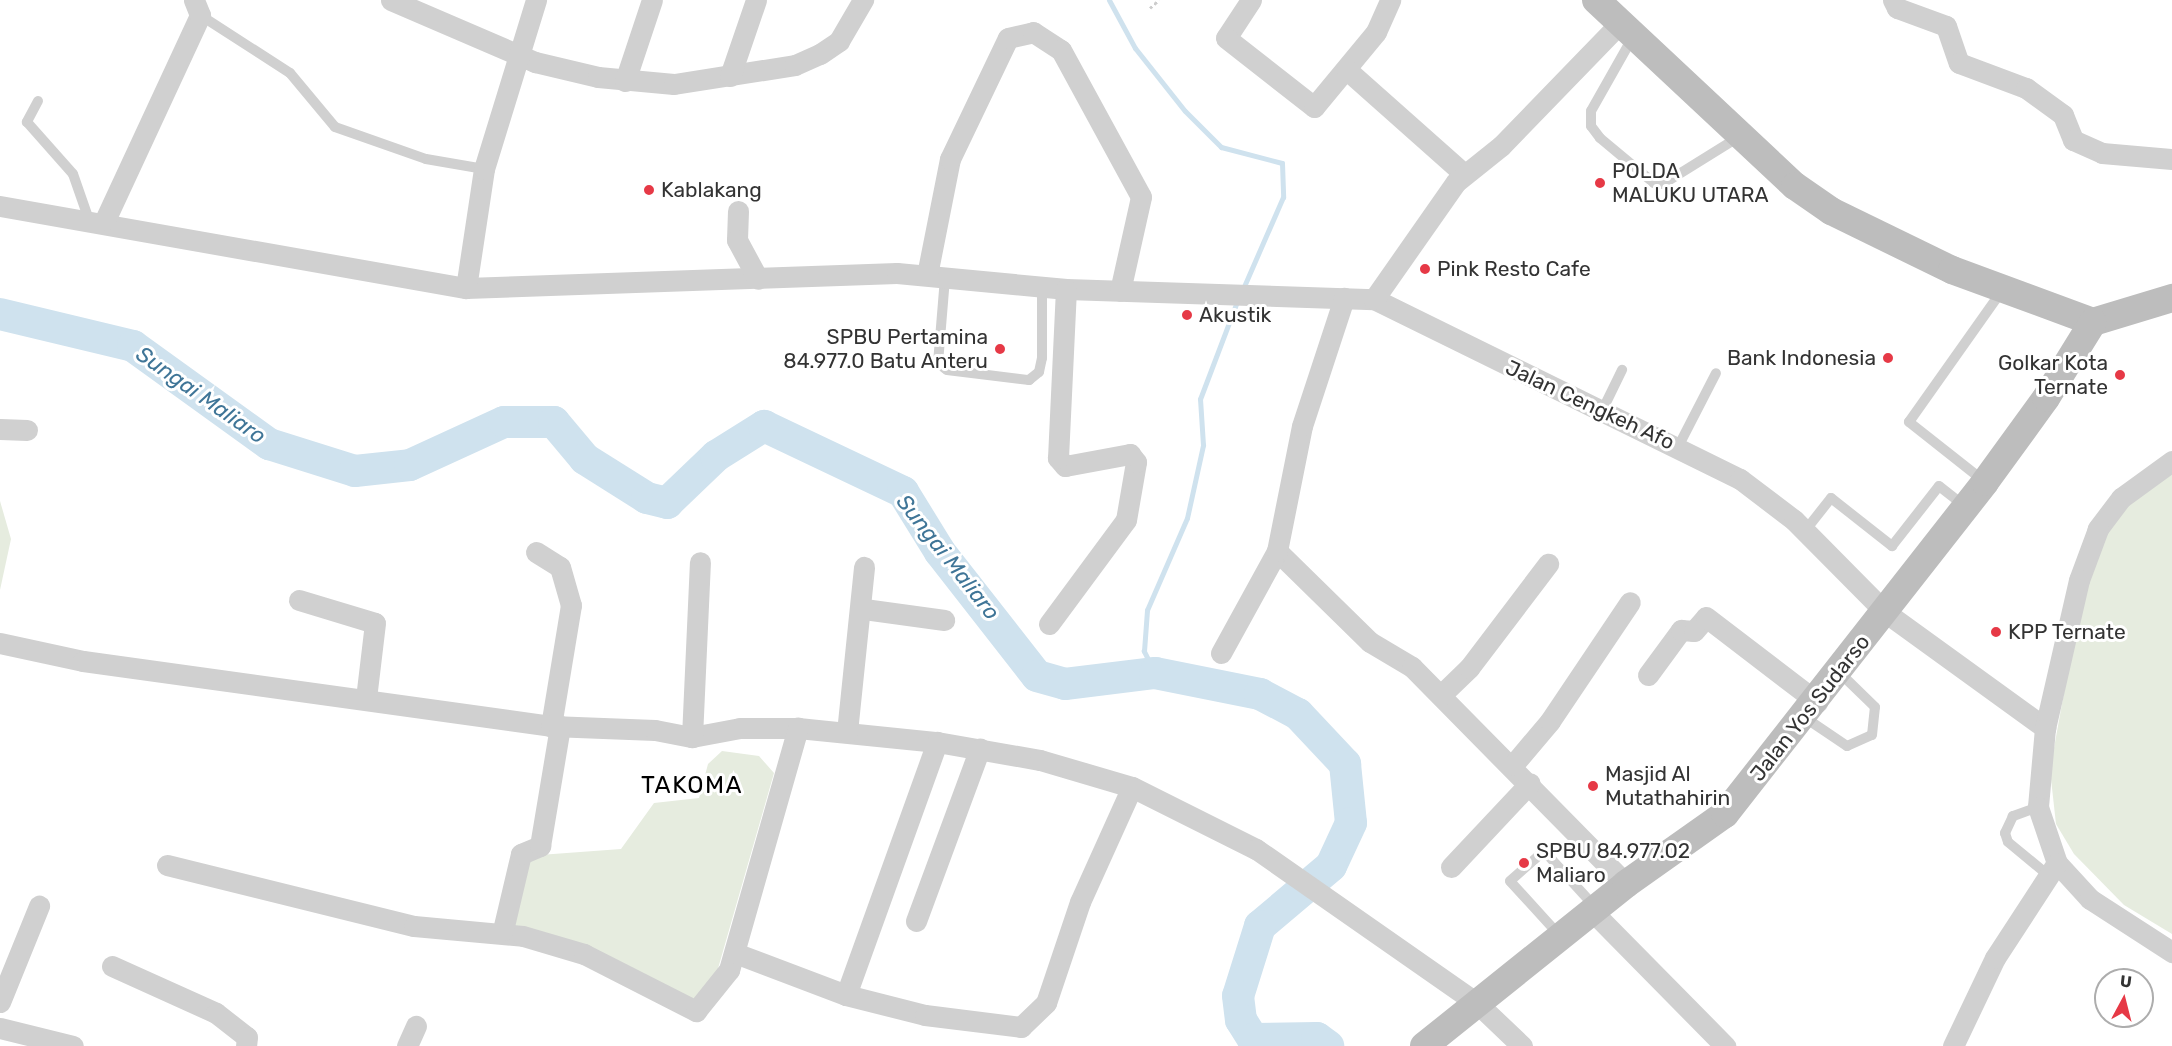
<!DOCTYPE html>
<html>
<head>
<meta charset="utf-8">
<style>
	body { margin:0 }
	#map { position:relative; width:2172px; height:1046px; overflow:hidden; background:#fff; font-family:Rubik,sans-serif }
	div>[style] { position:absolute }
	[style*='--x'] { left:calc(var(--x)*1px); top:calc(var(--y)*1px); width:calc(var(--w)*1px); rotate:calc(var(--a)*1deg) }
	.green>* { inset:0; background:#e6ecdf }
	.stream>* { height:5px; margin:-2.5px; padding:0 2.5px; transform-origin:2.5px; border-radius:2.5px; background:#cfe2ee }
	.river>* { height:32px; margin:-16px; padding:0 16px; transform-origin:16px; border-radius:16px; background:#cfe2ee }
	.path>* { height:3px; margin-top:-1.5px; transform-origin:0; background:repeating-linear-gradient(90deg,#cdcdcd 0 3px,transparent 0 6px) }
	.lane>* { height:10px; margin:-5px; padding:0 5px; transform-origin:5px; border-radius:5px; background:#d0d0d0 }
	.street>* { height:21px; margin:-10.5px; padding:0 10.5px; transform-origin:10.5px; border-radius:10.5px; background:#d0d0d0 }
	.secondary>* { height:28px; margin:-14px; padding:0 14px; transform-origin:14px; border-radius:14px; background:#bdbdbd }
	.dots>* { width:16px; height:16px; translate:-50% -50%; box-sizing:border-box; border:3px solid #fff; border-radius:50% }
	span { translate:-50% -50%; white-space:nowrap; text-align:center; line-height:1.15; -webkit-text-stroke:6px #fff; paint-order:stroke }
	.poi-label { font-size:21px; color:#333 }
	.left { translate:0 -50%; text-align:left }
	.right { translate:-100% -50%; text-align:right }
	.street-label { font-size:21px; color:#333 }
	.water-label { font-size:22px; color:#3f7597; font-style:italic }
	.quarter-label { font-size:24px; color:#000; letter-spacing:1.5px }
	.north { position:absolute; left:2094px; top:968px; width:60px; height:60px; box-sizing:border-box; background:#fff; border:2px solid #adadad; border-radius:50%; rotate:7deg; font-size:16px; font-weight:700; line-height:24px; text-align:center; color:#333 }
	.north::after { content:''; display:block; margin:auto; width:21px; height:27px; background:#e63946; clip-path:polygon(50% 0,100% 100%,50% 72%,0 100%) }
</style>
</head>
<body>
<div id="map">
	<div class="green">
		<div style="clip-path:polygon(2172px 468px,2172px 934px,2124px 905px,2074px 854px,2056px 824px,2050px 770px,2087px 566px,2121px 507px)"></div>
		<div style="clip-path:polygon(0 501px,11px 539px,0 590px)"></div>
		<div style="clip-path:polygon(722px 751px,759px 756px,774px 773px,711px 993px,698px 1008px,501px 933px,526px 856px,621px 849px,654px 803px,699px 798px,708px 764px)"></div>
	</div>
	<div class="stream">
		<div style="--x:1109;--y:0;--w:55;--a:61.6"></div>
		<div style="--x:1135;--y:48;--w:80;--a:51.6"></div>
		<div style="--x:1185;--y:111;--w:51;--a:45"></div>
		<div style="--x:1221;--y:147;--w:63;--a:14.7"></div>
		<div style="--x:1282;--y:163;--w:34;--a:88"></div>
		<div style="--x:1283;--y:197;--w:103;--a:113.6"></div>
		<div style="--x:1155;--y:673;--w:25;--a:-117"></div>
		<div style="--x:1144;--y:651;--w:41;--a:-85.8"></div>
		<div style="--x:1147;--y:610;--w:100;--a:-66.5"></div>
		<div style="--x:1187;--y:518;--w:75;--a:-77.6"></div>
		<div style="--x:1203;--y:445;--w:46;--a:-93.7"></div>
		<div style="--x:1200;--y:399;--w:107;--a:-69.2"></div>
	</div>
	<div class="river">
		<div style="--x:0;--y:314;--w:137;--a:13.5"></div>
		<div style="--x:133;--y:346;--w:168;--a:35.8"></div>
		<div style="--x:269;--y:444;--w:90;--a:17.4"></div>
		<div style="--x:355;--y:471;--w:55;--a:-6.2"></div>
		<div style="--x:410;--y:465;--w:103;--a:-24.6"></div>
		<div style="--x:504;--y:422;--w:50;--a:0"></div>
		<div style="--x:554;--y:422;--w:48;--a:50"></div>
		<div style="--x:585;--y:459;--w:73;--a:32.2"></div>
		<div style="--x:647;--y:498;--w:21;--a:14"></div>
		<div style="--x:667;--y:503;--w:68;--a:-43.8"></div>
		<div style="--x:716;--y:456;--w:57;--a:-32"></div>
		<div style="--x:764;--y:426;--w:154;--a:25.4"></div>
		<div style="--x:903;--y:492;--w:70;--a:58.3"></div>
		<div style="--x:940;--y:552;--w:157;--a:52"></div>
		<div style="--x:1037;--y:676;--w:29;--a:16"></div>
		<div style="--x:1065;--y:684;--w:91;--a:-7"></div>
		<div style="--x:1155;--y:673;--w:107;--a:11.3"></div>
		<div style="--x:1260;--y:694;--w:43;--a:27.8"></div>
		<div style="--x:1298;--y:714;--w:69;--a:46.8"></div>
		<div style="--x:1345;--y:764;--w:59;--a:84.2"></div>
		<div style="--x:1351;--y:823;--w:47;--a:114.9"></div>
		<div style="--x:1331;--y:866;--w:93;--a:139.8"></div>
		<div style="--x:1260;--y:926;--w:73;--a:107.4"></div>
		<div style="--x:1238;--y:996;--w:24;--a:83"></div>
		<div style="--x:1241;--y:1020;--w:22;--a:58"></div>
		<div style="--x:1253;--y:1039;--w:64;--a:-0.9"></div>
		<div style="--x:1317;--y:1038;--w:14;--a:36"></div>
	</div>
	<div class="path">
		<div style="--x:1150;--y:8;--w:12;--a:-42"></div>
	</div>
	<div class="lane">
		<div style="--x:200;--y:15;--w:107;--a:32.8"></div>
		<div style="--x:290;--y:73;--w:70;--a:50.2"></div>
		<div style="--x:335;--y:127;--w:96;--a:19.4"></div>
		<div style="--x:426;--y:159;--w:59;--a:9.8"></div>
		<div style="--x:1634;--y:35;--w:87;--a:119.5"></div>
		<div style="--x:1591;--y:111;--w:15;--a:90"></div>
		<div style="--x:1591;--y:126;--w:15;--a:53"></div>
		<div style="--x:1600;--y:138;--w:70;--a:39.8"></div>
		<div style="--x:1654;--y:183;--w:9;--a:6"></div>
		<div style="--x:1663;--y:184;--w:91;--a:-31.9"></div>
		<div style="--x:38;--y:101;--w:24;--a:118"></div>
		<div style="--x:27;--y:122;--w:69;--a:48.5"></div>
		<div style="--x:73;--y:174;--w:46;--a:70.8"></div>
		<div style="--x:945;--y:278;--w:85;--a:94.7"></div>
		<div style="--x:938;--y:363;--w:11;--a:38"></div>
		<div style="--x:947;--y:370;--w:83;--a:7"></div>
		<div style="--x:1029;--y:380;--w:13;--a:-39"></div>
		<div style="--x:1039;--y:372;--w:14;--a:-78"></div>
		<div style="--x:1042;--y:358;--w:72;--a:-90"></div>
		<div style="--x:1602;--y:411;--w:46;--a:-64"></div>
		<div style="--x:1678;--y:447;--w:83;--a:-62.8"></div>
		<div style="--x:1985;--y:482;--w:97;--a:-141.7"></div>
		<div style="--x:1909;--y:422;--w:163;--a:-54.7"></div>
		<div style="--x:1805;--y:531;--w:42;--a:-51.8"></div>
		<div style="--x:1831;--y:498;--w:78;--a:38.2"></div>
		<div style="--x:1892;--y:546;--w:76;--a:-51.9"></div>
		<div style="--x:1939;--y:486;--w:33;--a:38"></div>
		<div style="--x:1804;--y:717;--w:52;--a:34"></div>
		<div style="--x:1847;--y:746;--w:27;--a:-24"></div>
		<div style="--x:1872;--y:735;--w:28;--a:-84"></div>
		<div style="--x:1875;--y:707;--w:49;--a:-135.8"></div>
		<div style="--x:2038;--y:807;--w:27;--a:160"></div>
		<div style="--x:2013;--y:816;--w:19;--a:115"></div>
		<div style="--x:2005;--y:833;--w:9;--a:72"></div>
		<div style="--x:2008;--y:842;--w:52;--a:39.5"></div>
		<div style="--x:1560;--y:936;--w:74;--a:-132.3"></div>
		<div style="--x:1510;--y:881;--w:45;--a:-41.4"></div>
		<div style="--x:1544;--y:851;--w:77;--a:47.6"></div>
	</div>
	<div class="street">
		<div style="--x:391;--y:0;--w:157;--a:23.3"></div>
		<div style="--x:535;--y:62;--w:65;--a:13.4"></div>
		<div style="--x:598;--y:77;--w:76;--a:5.3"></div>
		<div style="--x:674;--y:84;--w:122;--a:-8.9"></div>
		<div style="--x:795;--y:65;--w:27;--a:-24"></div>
		<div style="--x:820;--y:54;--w:23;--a:-34"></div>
		<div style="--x:839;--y:41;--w:48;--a:-59.7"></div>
		<div style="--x:1251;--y:0;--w:45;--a:123.3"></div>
		<div style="--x:1226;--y:38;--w:112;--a:38.1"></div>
		<div style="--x:1314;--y:107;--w:97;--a:-50.4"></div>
		<div style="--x:1376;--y:32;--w:35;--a:-66"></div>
		<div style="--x:1893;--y:0;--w:9;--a:63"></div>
		<div style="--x:1897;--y:8;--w:52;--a:20.2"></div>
		<div style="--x:1946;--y:26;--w:39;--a:71"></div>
		<div style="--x:1959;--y:63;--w:72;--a:20.5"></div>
		<div style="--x:2026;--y:88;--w:46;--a:36.1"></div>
		<div style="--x:2063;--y:115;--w:27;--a:68"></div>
		<div style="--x:2073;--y:140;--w:32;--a:24"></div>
		<div style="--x:2102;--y:153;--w:70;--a:4.9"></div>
		<div style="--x:1347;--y:70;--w:157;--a:41.6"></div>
		<div style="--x:730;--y:76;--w:80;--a:-71.1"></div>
		<div style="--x:625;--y:81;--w:85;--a:-71.6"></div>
		<div style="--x:0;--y:206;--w:473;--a:10"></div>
		<div style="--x:466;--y:288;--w:431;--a:-2"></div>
		<div style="--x:897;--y:273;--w:170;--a:5.4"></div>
		<div style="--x:1066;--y:289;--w:308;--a:1.9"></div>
		<div style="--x:1374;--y:299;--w:408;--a:26.2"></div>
		<div style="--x:1740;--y:479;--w:68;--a:37.2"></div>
		<div style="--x:1794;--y:520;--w:129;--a:45.3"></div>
		<div style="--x:1885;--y:612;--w:198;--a:35.9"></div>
		<div style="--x:738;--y:211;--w:29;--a:92"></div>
		<div style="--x:737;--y:240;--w:44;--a:61.7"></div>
		<div style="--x:105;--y:220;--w:226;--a:-65.1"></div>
		<div style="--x:200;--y:15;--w:16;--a:-112"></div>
		<div style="--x:927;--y:275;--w:118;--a:-78.8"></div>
		<div style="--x:950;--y:159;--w:134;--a:-64.4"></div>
		<div style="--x:1008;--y:38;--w:26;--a:-13"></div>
		<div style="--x:1033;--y:32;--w:33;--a:33"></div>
		<div style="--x:1061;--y:50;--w:167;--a:61.4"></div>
		<div style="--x:1141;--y:197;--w:96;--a:102.6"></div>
		<div style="--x:466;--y:288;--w:120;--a:-81.4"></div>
		<div style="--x:484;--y:169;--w:177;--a:-72.9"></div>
		<div style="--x:1374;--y:299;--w:143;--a:-55"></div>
		<div style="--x:1456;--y:182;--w:58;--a:-38.7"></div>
		<div style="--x:1501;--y:146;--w:173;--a:-45.9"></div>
		<div style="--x:0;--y:429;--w:27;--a:2"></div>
		<div style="--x:2172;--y:461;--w:63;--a:144"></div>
		<div style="--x:2121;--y:498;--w:39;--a:127"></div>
		<div style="--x:2098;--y:529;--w:54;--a:110.4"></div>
		<div style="--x:2079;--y:580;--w:152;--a:102.9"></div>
		<div style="--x:2045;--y:728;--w:79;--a:95.1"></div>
		<div style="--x:2038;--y:807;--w:59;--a:71.3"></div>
		<div style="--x:2057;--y:863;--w:49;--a:47.5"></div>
		<div style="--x:2090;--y:899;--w:98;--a:32.9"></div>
		<div style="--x:1277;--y:551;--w:130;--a:44.4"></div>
		<div style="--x:1370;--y:642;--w:49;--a:30.8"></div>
		<div style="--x:1412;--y:667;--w:305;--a:45.4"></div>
		<div style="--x:536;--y:552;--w:28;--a:32"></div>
		<div style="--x:560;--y:567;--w:40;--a:74"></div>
		<div style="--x:571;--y:605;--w:123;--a:99.4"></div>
		<div style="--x:299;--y:600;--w:79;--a:16.8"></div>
		<div style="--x:375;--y:623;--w:77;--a:96.8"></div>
		<div style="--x:864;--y:609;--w:81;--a:7.8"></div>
		<div style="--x:1049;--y:624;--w:129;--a:-53.5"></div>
		<div style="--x:1126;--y:520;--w:59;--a:-80.2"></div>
		<div style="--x:1136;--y:462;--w:10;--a:-127"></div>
		<div style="--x:1130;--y:454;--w:66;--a:169.5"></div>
		<div style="--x:1065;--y:466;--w:11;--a:-131"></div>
		<div style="--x:1058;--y:458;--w:169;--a:-87.3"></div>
		<div style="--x:0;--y:643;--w:85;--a:12.2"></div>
		<div style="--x:83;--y:661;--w:472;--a:7.9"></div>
		<div style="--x:551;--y:726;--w:104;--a:2.2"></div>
		<div style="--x:655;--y:730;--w:38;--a:11"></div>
		<div style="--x:692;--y:737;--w:49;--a:-10.6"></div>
		<div style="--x:740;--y:728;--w:58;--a:0"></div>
		<div style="--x:798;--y:728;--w:140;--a:5.8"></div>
		<div style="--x:937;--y:742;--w:105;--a:9.9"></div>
		<div style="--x:1040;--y:760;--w:96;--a:16.4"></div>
		<div style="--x:1132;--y:787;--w:139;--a:26.6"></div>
		<div style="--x:1256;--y:849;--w:271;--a:34.9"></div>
		<div style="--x:1478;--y:1004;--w:61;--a:43.7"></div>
		<div style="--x:1221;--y:653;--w:116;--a:-61.2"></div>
		<div style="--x:1277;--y:551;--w:127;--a:-78.7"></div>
		<div style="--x:1302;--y:426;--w:135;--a:-71.8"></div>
		<div style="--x:1648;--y:675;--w:56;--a:-53.7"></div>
		<div style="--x:1681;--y:630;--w:13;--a:4"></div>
		<div style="--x:1694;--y:631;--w:18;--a:-49"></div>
		<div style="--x:1706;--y:617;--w:140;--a:37.4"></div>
		<div style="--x:1441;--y:695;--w:39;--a:-44"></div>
		<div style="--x:1469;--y:668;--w:131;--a:-52.8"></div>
		<div style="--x:847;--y:732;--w:166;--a:-84.1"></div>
		<div style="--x:692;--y:737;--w:175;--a:-87.4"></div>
		<div style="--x:1513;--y:765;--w:57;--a:-49.9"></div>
		<div style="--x:1550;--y:721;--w:143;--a:-56.1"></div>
		<div style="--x:167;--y:865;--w:254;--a:13.9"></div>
		<div style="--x:414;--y:926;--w:109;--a:5.2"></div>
		<div style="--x:523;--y:936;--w:64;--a:16.4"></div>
		<div style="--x:584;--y:954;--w:126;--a:27"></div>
		<div style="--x:696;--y:1011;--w:53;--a:-51.2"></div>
		<div style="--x:729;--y:970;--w:252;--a:-74.1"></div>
		<div style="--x:1451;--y:867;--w:115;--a:-46.8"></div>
		<div style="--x:1592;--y:911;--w:190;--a:45.4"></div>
		<div style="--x:916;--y:921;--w:184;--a:-69.7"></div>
		<div style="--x:503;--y:930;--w:78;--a:-76.7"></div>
		<div style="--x:521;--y:854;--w:21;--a:-23"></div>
		<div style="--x:540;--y:846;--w:122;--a:-80.5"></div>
		<div style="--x:735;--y:953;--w:119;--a:20.7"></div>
		<div style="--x:846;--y:995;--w:81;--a:14.2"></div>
		<div style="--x:925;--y:1015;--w:97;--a:7.1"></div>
		<div style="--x:1021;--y:1027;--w:35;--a:-44"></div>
		<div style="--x:1046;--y:1003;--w:107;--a:-71.4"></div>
		<div style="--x:1080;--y:902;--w:126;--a:-65.7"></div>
		<div style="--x:112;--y:966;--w:114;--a:24.3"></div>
		<div style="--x:216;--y:1013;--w:39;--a:38"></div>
		<div style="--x:247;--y:1037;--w:9;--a:96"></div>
		<div style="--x:846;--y:995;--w:269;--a:-70.2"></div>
		<div style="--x:0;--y:1002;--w:104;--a:-67.9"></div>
		<div style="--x:0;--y:1028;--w:75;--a:13.9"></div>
		<div style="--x:407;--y:1046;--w:22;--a:-66"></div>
		<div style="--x:1953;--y:1046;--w:98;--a:-64.5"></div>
		<div style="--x:1995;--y:958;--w:113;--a:-56.9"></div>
	</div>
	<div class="secondary">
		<div style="--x:1596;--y:0;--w:272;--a:43.1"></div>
		<div style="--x:1795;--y:186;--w:44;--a:34.8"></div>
		<div style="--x:1831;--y:211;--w:135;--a:26"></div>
		<div style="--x:1952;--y:270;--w:150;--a:20.2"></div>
		<div style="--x:2093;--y:322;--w:83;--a:-16.9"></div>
		<div style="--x:1424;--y:1046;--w:259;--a:-38.7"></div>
		<div style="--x:1626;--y:884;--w:121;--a:-35.3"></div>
		<div style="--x:1725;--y:814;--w:422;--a:-51.9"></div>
		<div style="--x:1985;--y:482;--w:104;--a:-54"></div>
		<div style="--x:2046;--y:398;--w:89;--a:-58.3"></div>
	</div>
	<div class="dots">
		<div style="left:1600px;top:183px;background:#e63946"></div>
		<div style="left:649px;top:190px;background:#e63946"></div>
		<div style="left:1425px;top:269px;background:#e63946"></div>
		<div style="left:1187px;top:315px;background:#e63946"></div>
		<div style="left:1000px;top:349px;background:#e63946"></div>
		<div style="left:1888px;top:358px;background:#e63946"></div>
		<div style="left:2120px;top:375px;background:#e63946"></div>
		<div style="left:1996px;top:632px;background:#e63946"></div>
		<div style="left:1593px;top:786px;background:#e63946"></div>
		<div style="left:1524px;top:863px;background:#e63946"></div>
	</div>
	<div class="poi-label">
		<span class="left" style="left:1612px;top:183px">POLDA<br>MALUKU UTARA</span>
		<span class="left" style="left:661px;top:190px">Kablakang</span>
		<span class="left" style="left:1437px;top:269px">Pink Resto Cafe</span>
		<span class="left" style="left:1199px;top:315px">Akustik</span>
		<span class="right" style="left:988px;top:349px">SPBU Pertamina<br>84.977.0 Batu Anteru</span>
		<span class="right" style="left:1876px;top:358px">Bank Indonesia</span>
		<span class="right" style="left:2108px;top:375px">Golkar Kota<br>Ternate</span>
		<span class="left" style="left:2008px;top:632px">KPP Ternate</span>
		<span class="left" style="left:1605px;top:786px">Masjid Al<br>Mutathahirin</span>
		<span class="left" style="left:1536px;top:863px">SPBU 84.977.02<br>Maliaro</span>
	</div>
	<div class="street-label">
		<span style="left:1590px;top:405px;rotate:25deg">Jalan Cengkeh Afo</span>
		<span style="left:1810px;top:708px;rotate:-52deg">Jalan Yos Sudarso</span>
	</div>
	<div class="water-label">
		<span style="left:201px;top:395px;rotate:35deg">Sungai Maliaro</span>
		<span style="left:948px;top:557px;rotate:52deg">Sungai Maliaro</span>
	</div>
	<div class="quarter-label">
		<span style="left:692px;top:786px">TAKOMA</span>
	</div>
	<div class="north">U</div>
</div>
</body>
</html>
